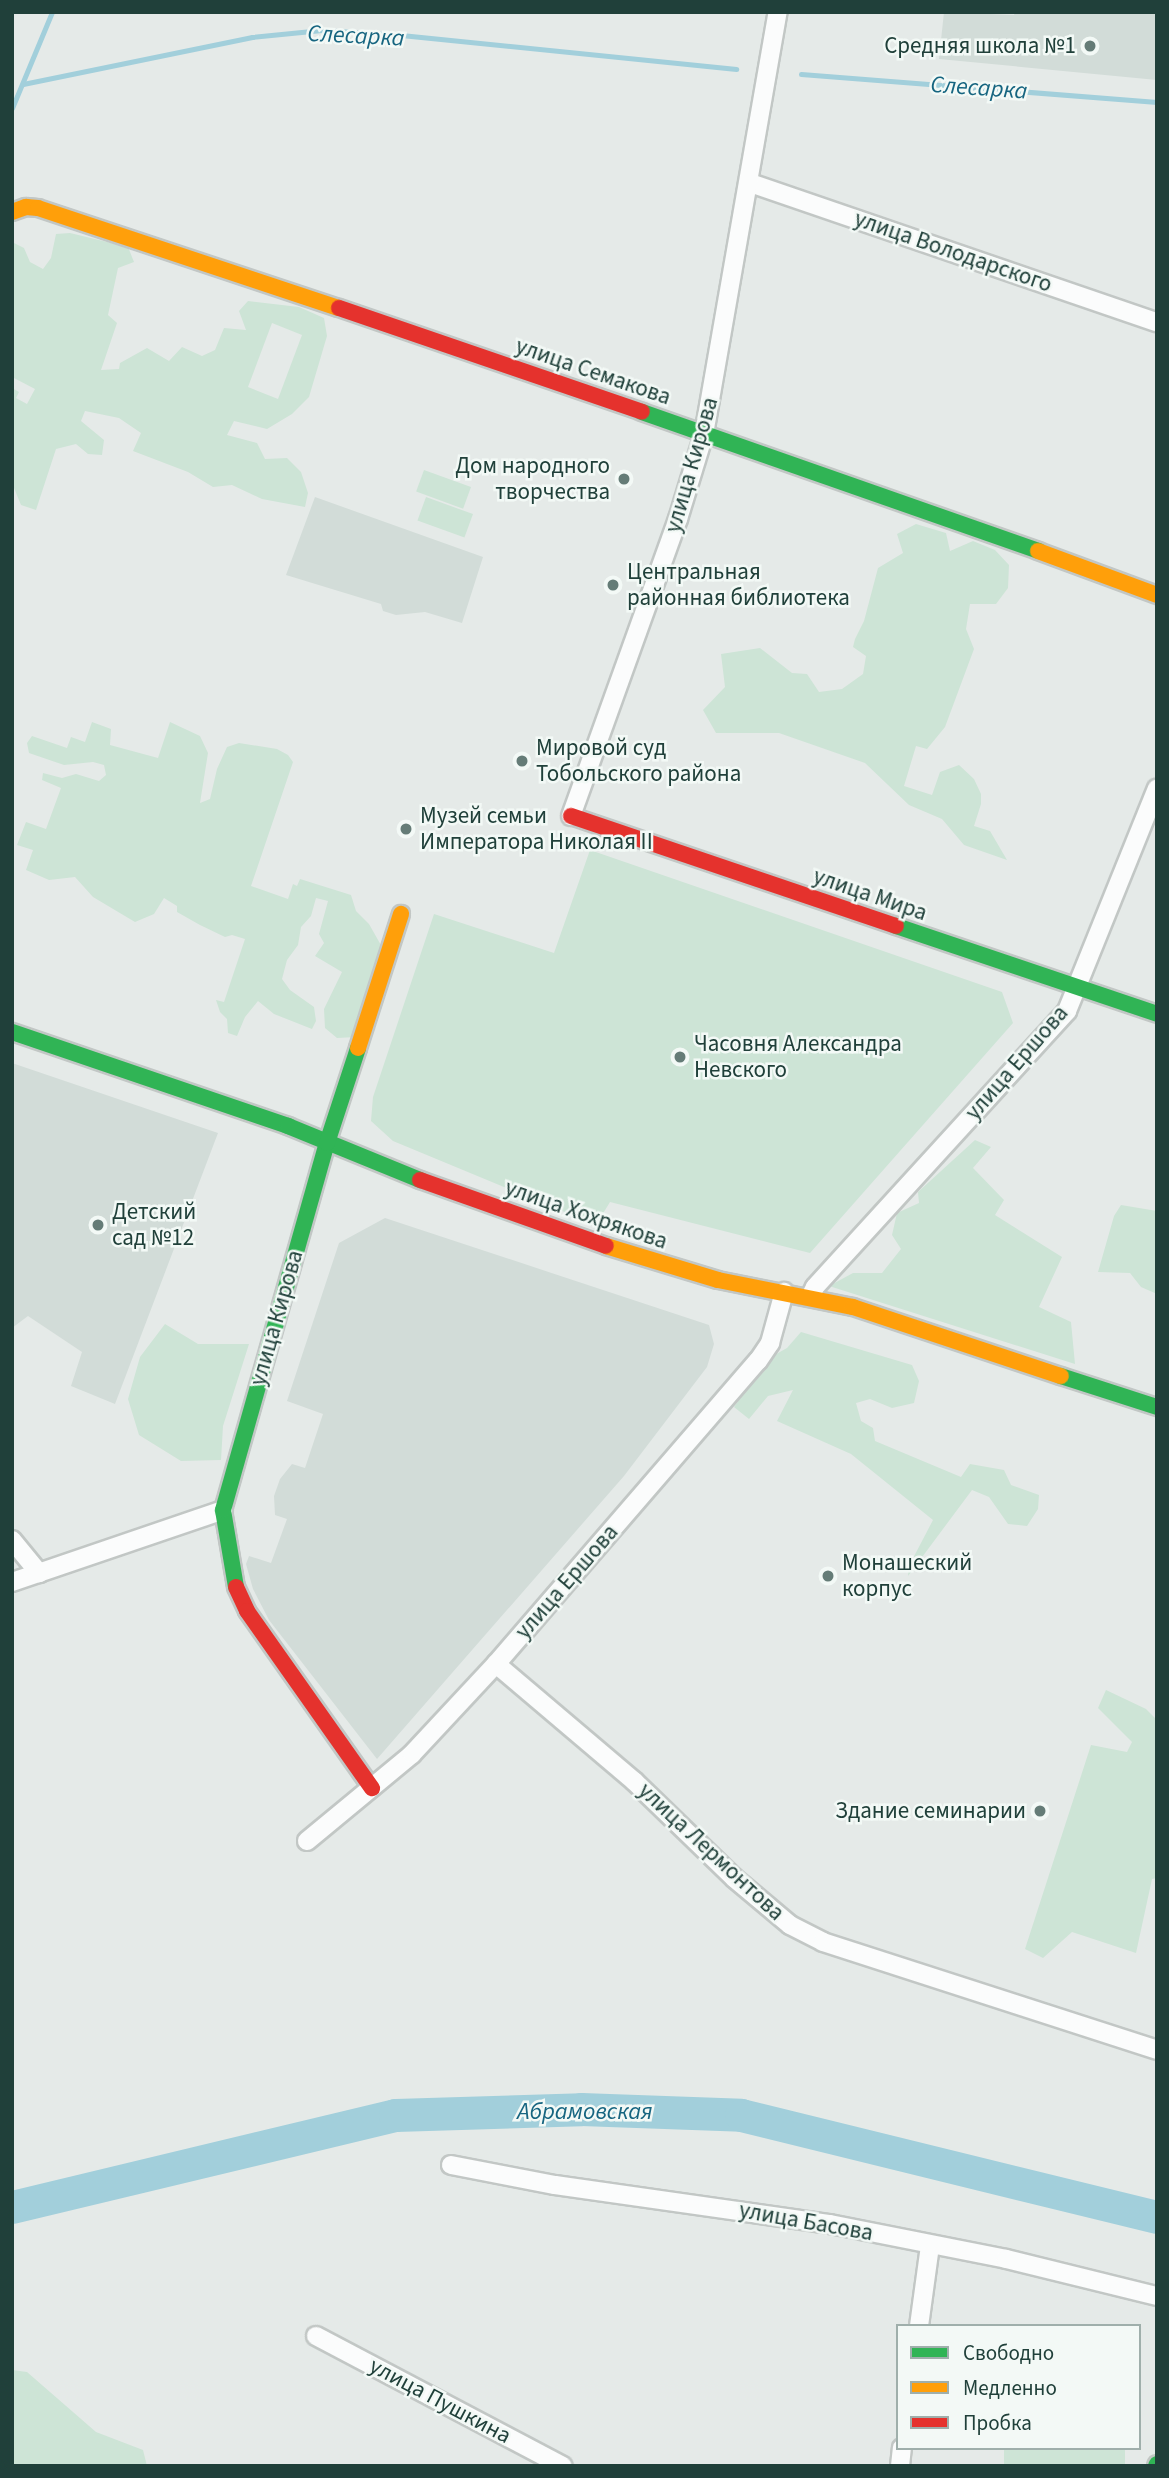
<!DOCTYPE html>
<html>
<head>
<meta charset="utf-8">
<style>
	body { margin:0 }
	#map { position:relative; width:1169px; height:2478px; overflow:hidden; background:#e5eae8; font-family:"Source Sans 3",sans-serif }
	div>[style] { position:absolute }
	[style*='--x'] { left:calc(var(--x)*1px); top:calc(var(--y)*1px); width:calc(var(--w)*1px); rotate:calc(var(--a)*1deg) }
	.built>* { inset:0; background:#d2dcd8 }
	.green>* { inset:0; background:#cde4d6; transform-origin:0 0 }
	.stream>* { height:5px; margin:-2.5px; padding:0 2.5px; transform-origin:2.5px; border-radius:2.5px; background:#a2cfdb }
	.river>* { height:33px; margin:-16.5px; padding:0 16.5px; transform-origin:16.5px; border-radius:16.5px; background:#a2cfdb }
	.roads { filter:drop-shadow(2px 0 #c2c7c5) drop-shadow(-2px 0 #c2c7c5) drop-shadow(0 2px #c2c7c5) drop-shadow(0 -2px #c2c7c5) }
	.street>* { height:18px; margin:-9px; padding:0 9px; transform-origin:9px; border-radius:9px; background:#fbfcfc }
	.fast>* { height:16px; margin:-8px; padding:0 8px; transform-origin:8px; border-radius:8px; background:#30b455 }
	.slow>* { height:16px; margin:-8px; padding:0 8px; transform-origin:8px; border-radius:8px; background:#ff9f0a }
	.jam>* { height:16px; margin:-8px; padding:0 8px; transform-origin:8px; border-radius:8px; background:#e5322d }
	.dots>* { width:19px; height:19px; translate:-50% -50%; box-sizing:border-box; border:4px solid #f3f9f6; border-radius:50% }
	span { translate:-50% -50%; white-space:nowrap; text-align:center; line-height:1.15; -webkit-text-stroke:5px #f3f9f6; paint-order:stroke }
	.poi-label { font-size:23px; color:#20403a }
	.right { translate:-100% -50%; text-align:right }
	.left { translate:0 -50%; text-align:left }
	.street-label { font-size:23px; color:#20403a }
	.water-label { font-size:24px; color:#166580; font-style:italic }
	.frame { position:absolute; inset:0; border:14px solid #20403a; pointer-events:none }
	.legend { position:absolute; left:896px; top:2324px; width:245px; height:126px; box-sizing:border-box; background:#f3f9f6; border:2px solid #9fafab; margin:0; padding:9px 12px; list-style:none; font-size:21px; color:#20403a }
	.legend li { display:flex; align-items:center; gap:14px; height:35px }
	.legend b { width:35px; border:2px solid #9fafab }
</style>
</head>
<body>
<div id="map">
	<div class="built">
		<div style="clip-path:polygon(944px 12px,1014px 15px,1015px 12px,1157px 12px,1157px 80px,939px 59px)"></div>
		<div style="clip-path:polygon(315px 497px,483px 557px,462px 623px,425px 612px,396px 615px,383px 611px,381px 604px,286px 575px)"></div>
		<div style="clip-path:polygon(12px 1063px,218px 1133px,115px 1404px,71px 1386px,82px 1352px,28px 1316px,12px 1328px)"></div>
		<div style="clip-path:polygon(385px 1218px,709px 1325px,714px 1344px,707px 1367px,624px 1476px,377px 1759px,269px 1620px,253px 1589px,246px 1564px,249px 1556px,271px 1563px,287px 1519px,275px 1515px,274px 1496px,280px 1479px,292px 1464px,305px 1468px,323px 1414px,287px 1401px,339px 1243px)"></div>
	</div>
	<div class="green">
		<div style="clip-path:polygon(evenodd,70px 233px,128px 247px,134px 262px,118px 268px,108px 315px,117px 323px,101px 370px,119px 369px,120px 363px,147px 348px,169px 361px,182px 347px,202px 356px,215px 350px,224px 328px,246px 330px,239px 311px,248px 301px,299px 307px,324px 318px,327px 336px,309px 397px,292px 414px,267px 429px,234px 421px,227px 435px,257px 443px,265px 459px,287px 458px,301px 472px,308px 493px,305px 507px,262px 499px,232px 485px,213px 487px,188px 472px,133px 451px,141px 433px,119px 418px,85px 411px,81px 421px,104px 440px,102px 455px,88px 454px,76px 444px,56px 449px,36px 510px,21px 505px,12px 483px,12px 388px,19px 392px,16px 398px,27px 404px,35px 389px,12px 377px,12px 242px,24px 248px,30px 262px,43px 269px,51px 258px,56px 234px,70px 233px,272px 323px,302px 335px,278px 399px,248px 387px,272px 323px)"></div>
		<div style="left:424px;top:470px;width:50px;height:23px;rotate:20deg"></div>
		<div style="left:426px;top:497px;width:50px;height:25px;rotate:20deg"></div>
		<div style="clip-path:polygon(916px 524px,946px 533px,950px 551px,973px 541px,995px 550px,1009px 565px,1008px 588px,996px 604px,970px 604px,966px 629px,974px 649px,945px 727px,927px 749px,916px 746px,904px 786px,932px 795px,940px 772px,959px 765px,974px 779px,981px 794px,981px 804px,974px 826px,990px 831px,1007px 860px,964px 845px,942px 819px,909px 805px,865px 763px,779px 733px,716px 733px,703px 710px,725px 687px,721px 654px,760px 648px,792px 673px,807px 674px,819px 692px,842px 689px,863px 674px,866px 656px,853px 647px,855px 639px,864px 621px,878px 568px,903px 553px,897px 534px)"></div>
		<div style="clip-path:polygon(92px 722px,111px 729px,110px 745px,158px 758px,170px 722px,200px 736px,208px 753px,200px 803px,210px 799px,217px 769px,227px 747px,239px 743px,277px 749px,288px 755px,293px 762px,251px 886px,288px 899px,293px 884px,297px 886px,300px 879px,351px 895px,356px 911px,369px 924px,382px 947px,356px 1037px,337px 1038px,325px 1028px,324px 1009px,342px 972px,315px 956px,324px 943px,319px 934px,328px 901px,316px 898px,311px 916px,301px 927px,298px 945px,287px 960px,282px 979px,290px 990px,314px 1007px,316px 1021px,312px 1029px,274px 1014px,258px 1001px,245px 1017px,237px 1036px,228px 1033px,227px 1019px,220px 1012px,216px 1000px,224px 1002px,245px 939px,232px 935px,225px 937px,200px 925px,177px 912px,177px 906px,164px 898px,154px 914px,135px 922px,93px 897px,75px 877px,49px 880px,26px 870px,33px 850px,17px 845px,26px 822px,46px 829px,61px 788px,42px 780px,43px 773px,62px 778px,76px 774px,99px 781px,106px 775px,104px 765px,93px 762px,64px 765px,29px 753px,27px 743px,32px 736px,67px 748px,71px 737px,85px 742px)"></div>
		<div style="clip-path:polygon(590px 850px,1002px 992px,1013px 1023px,810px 1253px,610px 1202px,596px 1225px,393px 1141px,371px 1121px,373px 1097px,434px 914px,554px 953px)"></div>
		<div style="clip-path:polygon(975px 1140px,991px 1147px,973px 1168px,1004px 1200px,995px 1215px,1062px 1257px,1039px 1307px,1071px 1322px,1075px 1364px,829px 1286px,853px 1273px,882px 1273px,901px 1249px,892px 1235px,897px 1213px,919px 1203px,918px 1192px)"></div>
		<div style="clip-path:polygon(1121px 1205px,1157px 1211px,1157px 1294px,1141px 1287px,1130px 1273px,1098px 1272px,1114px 1216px)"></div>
		<div style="clip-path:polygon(165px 1324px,198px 1344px,249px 1344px,223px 1426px,221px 1460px,181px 1461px,139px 1435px,128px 1399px,140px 1357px)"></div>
		<div style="clip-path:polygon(801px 1332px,912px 1365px,919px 1381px,914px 1403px,892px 1408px,870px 1399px,856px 1403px,861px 1421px,873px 1428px,875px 1441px,961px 1477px,970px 1464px,1004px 1470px,1011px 1485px,1039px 1495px,1038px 1509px,1027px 1526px,1008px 1524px,989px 1497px,972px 1490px,908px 1576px,909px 1566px,933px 1520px,851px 1454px,777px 1421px,793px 1390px,768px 1396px,749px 1419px,734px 1407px,769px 1358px,787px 1348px)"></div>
		<div style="clip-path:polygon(1106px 1690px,1146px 1709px,1157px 1720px,1157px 1878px,1152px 1879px,1136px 1953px,1072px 1932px,1043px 1958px,1025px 1949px,1091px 1745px,1127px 1752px,1132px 1742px,1098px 1708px)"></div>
		<div style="clip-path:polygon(12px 2370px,27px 2372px,96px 2432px,143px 2450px,147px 2466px,12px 2466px)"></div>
		<div style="left:1004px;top:2448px;width:121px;height:18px"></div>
	</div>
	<div class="stream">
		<div style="--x:801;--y:74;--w:357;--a:4.5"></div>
		<div style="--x:23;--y:84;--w:234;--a:-11.6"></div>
		<div style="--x:252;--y:37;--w:70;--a:-5.7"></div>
		<div style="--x:322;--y:30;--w:79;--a:3.6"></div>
		<div style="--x:401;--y:35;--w:337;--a:5.8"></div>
		<div style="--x:12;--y:108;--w:104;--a:-67.4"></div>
	</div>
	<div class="river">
		<div style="--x:12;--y:2207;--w:394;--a:-13.5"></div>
		<div style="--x:395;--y:2115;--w:186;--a:-1.8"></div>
		<div style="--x:581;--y:2109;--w:160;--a:2.1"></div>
		<div style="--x:741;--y:2115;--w:428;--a:13.8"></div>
	</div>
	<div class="roads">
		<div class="street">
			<div style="--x:750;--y:183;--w:430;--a:18.9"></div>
			<div style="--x:571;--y:816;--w:316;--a:-70.2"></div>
			<div style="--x:678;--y:519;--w:89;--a:-73"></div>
			<div style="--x:704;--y:434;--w:428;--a:-80.1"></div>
			<div style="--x:810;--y:1297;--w:11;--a:-63"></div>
			<div style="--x:815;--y:1287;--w:374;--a:-47.6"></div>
			<div style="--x:1067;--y:1011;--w:240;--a:-68"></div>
			<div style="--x:12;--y:1540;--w:43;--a:50.7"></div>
			<div style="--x:12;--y:1582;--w:223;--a:-18.8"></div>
			<div style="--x:496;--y:1664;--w:181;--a:40.3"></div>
			<div style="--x:634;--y:1781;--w:139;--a:44.1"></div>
			<div style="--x:734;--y:1878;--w:73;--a:40"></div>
			<div style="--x:790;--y:1925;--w:37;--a:27"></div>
			<div style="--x:823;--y:1942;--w:351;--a:17.9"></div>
			<div style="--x:307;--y:1841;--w:136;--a:-39.6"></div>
			<div style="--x:412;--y:1754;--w:123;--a:-47"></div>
			<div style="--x:496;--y:1664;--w:401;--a:-49.2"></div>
			<div style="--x:758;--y:1361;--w:22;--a:-56"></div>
			<div style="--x:770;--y:1343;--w:53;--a:-74.6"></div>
			<div style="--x:451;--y:2165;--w:106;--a:10.9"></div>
			<div style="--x:555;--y:2185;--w:278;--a:8.1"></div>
			<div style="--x:830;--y:2224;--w:179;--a:11.2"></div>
			<div style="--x:1006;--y:2259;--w:155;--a:13.8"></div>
			<div style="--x:919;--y:2326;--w:81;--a:-82.2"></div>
			<div style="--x:316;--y:2336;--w:279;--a:27.8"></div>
			<div style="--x:900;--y:2466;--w:18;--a:-84"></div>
		</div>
		<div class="fast">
			<div style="--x:642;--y:412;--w:420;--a:19.3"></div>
			<div style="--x:896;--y:926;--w:275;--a:18.6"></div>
			<div style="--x:12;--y:1032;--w:292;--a:18.8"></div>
			<div style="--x:288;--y:1126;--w:143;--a:22.2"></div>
			<div style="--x:1061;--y:1376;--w:101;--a:17.9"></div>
			<div style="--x:236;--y:1587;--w:78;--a:-99.6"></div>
			<div style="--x:223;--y:1510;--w:381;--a:-74.2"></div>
			<div style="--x:327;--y:1143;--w:100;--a:-71.9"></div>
			<div style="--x:1156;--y:2466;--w:2;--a:-63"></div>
		</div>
		<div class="slow">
			<div style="--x:12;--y:212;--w:15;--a:-20"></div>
			<div style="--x:26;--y:207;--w:12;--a:5"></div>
			<div style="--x:38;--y:208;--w:317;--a:18.4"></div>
			<div style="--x:1038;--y:551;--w:127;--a:20.3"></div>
			<div style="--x:358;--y:1048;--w:141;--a:-72.2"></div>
			<div style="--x:606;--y:1246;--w:117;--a:16.9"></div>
			<div style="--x:718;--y:1280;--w:138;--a:11.3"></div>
			<div style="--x:853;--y:1307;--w:219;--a:18.4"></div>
		</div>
		<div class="jam">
			<div style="--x:339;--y:308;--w:320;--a:18.9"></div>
			<div style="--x:571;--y:816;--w:343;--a:18.7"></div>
			<div style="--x:420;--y:1180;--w:197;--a:19.5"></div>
			<div style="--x:236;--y:1587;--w:26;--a:65"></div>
			<div style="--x:247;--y:1611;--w:217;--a:54.8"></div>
		</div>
	</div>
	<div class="dots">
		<div style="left:1090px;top:46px;background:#657c77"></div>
		<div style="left:624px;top:479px;background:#657c77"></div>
		<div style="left:613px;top:585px;background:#657c77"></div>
		<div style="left:522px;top:761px;background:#657c77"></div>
		<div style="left:406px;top:829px;background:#657c77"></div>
		<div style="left:680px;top:1057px;background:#657c77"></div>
		<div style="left:98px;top:1225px;background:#657c77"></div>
		<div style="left:828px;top:1576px;background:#657c77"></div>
		<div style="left:1040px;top:1811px;background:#657c77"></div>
	</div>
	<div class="poi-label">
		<span class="right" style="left:1076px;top:46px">Средняя школа №1</span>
		<span class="right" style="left:610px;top:479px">Дом народного<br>творчества</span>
		<span class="left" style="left:627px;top:585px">Центральная<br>районная библиотека</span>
		<span class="left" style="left:536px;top:761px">Мировой суд<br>Тобольского района</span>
		<span class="left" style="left:420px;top:829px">Музей семьи<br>Императора Николая II</span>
		<span class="left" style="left:694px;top:1057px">Часовня Александра<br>Невского</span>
		<span class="left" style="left:112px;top:1225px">Детский<br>сад №12</span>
		<span class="left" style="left:842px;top:1576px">Монашеский<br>корпус</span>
		<span class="right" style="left:1026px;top:1811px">Здание семинарии</span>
	</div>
	<div class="street-label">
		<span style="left:953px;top:252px;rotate:19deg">улица Володарского</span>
		<span style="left:593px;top:372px;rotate:19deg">улица Семакова</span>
		<span style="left:692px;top:465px;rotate:-74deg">улица Кирова</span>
		<span style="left:870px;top:895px;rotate:19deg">улица Мира</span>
		<span style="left:1017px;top:1063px;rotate:-49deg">улица Ершова</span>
		<span style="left:586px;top:1215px;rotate:19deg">улица Хохрякова</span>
		<span style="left:277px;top:1318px;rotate:-74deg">улица Кирова</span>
		<span style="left:567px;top:1582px;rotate:-49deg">улица Ершова</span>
		<span style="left:711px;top:1852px;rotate:43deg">улица Лермонтова</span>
		<span style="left:806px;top:2222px;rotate:10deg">улица Басова</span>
		<span style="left:440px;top:2401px;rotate:28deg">улица Пушкина</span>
	</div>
	<div class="water-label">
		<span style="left:356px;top:36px;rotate:3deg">Слесарка</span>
		<span style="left:979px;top:88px;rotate:4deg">Слесарка</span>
		<span style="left:585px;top:2112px">Абрамовская</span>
	</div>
	<div class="frame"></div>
	<ul class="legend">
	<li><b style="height:9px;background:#30b455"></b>Свободно</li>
	<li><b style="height:9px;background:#ff9f0a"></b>Медленно</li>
	<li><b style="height:9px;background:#e5322d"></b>Пробка</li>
	</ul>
</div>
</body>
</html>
